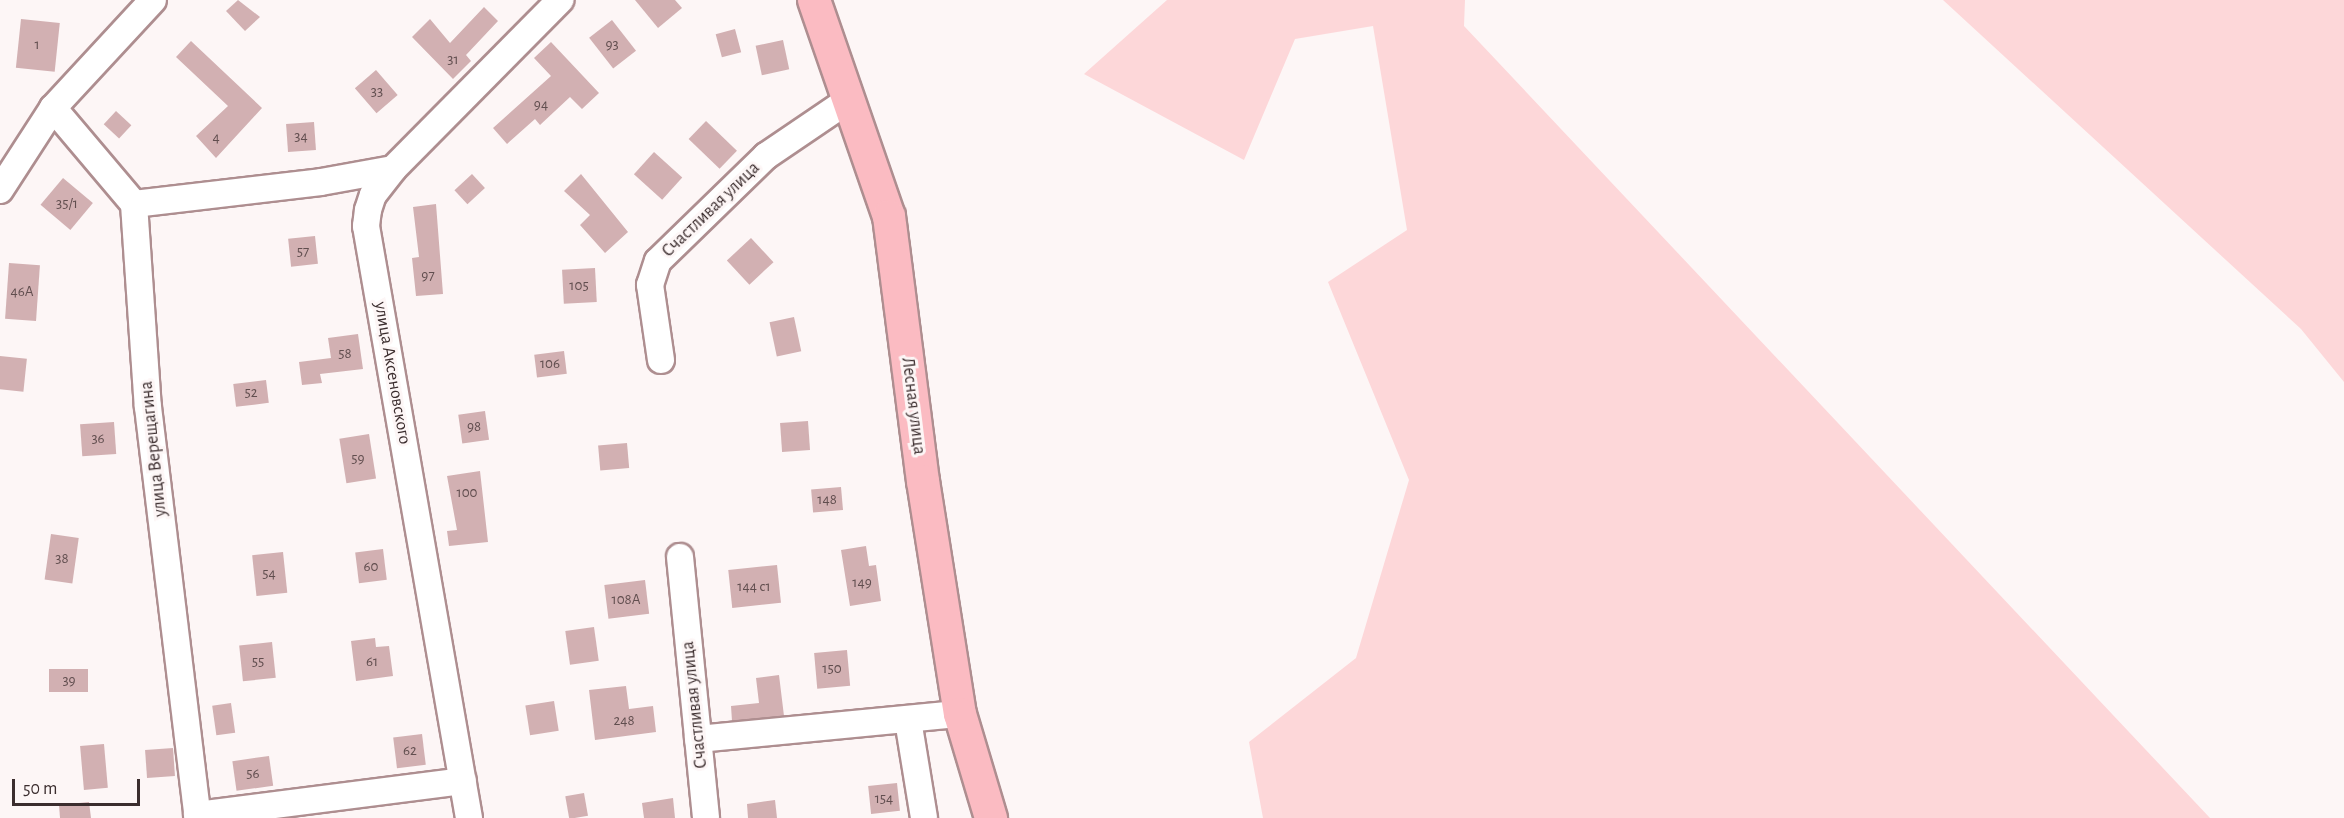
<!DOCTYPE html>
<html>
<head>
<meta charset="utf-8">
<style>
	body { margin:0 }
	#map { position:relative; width:2344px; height:818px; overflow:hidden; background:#fdf6f6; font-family:"Alegreya Sans",sans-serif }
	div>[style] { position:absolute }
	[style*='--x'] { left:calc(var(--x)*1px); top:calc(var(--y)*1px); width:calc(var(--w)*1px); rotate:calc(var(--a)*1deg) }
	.green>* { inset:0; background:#fdd7d9 }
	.building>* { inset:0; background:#d2b0b2; transform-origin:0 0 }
	.roads { filter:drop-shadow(2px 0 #ae8e90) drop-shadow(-2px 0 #ae8e90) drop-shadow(0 2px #ae8e90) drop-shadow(0 -2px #ae8e90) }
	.minor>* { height:26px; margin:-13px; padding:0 13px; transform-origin:13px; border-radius:13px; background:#fff }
	.major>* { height:32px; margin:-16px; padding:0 16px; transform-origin:16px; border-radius:16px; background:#fbbbc2 }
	span { translate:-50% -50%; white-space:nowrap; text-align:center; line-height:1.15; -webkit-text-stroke:6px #fdf6f6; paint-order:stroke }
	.number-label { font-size:15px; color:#614e4f }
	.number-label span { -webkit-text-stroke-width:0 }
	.street-label { font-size:18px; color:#3b2d2e }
	.scale { position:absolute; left:12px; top:779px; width:128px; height:27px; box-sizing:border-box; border:3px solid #3b2d2e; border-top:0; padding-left:8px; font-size:18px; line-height:21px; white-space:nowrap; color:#3b2d2e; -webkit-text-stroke:4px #fdf6f6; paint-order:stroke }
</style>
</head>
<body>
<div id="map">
	<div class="green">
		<div style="clip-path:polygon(1167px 0,1465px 0,1464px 26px,2210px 818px,1263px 818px,1249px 742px,1356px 658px,1409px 480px,1328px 282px,1407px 230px,1373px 26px,1295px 39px,1244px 160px,1084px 74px)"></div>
		<div style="clip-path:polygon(1943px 0,2344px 0,2344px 382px,2301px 329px)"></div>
	</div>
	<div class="building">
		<div style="clip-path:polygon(238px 0,260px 17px,245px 31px,226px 11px)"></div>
		<div style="clip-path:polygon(635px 0,675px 0,682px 8px,658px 28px)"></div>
		<div style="clip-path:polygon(484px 7px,498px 21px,466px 55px,471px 61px,453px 79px,412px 37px,430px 19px,450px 43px)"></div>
		<div style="left:21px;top:19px;width:39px;height:49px;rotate:6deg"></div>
		<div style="left:612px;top:20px;width:39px;height:29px;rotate:52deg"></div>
		<div style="left:735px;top:29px;width:24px;height:20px;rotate:75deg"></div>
		<div style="left:783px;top:40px;width:30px;height:28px;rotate:78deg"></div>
		<div style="clip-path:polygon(191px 41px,262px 108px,216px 158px,196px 136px,228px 106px,176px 57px)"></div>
		<div style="clip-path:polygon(551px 42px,599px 93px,582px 109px,570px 97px,540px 125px,535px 119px,507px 144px,493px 128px,551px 76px,534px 58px)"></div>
		<div style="left:376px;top:70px;width:33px;height:28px;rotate:49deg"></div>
		<div style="left:116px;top:111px;width:21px;height:18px;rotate:43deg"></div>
		<div style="left:706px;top:121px;width:43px;height:25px;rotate:44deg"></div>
		<div style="left:314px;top:122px;width:28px;height:28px;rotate:86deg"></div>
		<div style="left:654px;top:152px;width:38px;height:30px;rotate:42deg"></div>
		<div style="left:472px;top:174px;width:19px;height:24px;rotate:47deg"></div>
		<div style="clip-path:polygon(581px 174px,628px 232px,605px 253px,580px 225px,590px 215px,564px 191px)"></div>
		<div style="left:63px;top:178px;width:39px;height:35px;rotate:40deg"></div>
		<div style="clip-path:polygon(436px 204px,443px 294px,416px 296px,412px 258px,419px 257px,413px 207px)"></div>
		<div style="left:315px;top:236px;width:28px;height:27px;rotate:84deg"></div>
		<div style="left:751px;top:238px;width:33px;height:33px;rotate:47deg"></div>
		<div style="left:9px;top:263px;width:31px;height:56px;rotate:4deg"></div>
		<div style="left:595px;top:268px;width:34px;height:33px;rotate:87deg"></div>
		<div style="left:794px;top:317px;width:35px;height:25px;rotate:78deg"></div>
		<div style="clip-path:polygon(358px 334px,363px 369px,320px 374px,322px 383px,302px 385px,299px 362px,331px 358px,328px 338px)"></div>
		<div style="left:564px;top:351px;width:23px;height:30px;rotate:83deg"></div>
		<div style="left:0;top:356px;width:27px;height:33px;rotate:6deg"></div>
		<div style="left:266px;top:380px;width:23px;height:33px;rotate:83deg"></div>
		<div style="left:485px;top:411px;width:29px;height:27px;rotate:82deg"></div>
		<div style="left:808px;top:421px;width:29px;height:28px;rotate:86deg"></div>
		<div style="left:114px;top:422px;width:32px;height:34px;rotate:86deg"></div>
		<div style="left:369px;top:434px;width:45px;height:30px;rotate:81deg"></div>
		<div style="left:627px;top:443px;width:25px;height:29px;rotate:85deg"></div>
		<div style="clip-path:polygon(480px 471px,488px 542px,449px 546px,447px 531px,457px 530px,447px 476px)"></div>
		<div style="left:841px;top:487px;width:23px;height:30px;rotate:85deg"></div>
		<div style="left:51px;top:534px;width:28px;height:46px;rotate:8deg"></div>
		<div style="clip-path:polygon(866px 546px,869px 566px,876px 565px,881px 601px,850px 606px,841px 550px)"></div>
		<div style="left:383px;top:549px;width:31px;height:28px;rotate:83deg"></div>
		<div style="left:283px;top:552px;width:41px;height:31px;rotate:84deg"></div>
		<div style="left:777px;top:565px;width:38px;height:49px;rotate:84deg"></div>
		<div style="left:645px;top:580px;width:34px;height:41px;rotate:83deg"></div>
		<div style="left:594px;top:627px;width:34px;height:29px;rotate:82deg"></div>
		<div style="clip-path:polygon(375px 638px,376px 647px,389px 646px,393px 676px,356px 681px,351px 641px)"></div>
		<div style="left:272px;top:642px;width:36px;height:33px;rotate:84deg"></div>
		<div style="left:847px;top:650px;width:36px;height:33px;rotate:85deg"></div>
		<div style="left:88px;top:669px;width:23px;height:39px;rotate:90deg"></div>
		<div style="clip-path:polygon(779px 675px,784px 716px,732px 721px,731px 706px,759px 703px,756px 678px)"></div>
		<div style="clip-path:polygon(626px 686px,629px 709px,653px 706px,656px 732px,595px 740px,589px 690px)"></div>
		<div style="left:554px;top:701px;width:30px;height:29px;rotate:81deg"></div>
		<div style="left:231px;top:703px;width:30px;height:19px;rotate:82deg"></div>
		<div style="left:422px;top:734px;width:31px;height:29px;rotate:83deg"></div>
		<div style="left:104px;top:744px;width:44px;height:24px;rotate:85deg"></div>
		<div style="left:173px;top:748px;width:28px;height:28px;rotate:86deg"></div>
		<div style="left:269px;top:756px;width:30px;height:37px;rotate:82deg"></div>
		<div style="left:897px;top:783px;width:28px;height:29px;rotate:84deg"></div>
		<div style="left:584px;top:793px;width:23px;height:19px;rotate:80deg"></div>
		<div style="clip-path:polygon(673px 798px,675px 818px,644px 818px,642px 803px)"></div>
		<div style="clip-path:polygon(775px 800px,777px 818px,748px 818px,747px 804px)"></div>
		<div style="clip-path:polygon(89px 802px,91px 818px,60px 818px,59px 805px)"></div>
	</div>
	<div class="roads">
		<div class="minor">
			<div style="--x:53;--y:108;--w:126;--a:49.8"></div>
			<div style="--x:134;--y:204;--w:203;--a:86.1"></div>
			<div style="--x:148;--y:407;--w:414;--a:83.1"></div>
			<div style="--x:0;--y:190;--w:98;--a:-57.1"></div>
			<div style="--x:53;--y:108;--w:147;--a:-47.2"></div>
			<div style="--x:134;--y:204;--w:188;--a:-6.7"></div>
			<div style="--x:321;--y:182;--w:73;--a:-10.2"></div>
			<div style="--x:661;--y:360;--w:76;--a:-98.3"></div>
			<div style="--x:650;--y:285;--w:25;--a:-72"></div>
			<div style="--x:658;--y:261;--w:151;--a:-44.2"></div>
			<div style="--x:766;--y:156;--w:98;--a:-34.2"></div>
			<div style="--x:680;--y:557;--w:262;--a:84.3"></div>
			<div style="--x:908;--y:720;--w:99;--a:80.7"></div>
			<div style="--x:698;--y:739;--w:263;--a:-5.5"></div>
			<div style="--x:197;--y:815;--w:268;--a:-7.3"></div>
			<div style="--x:469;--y:818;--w:601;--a:-99.87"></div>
			<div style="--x:366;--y:226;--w:16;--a:-83"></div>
			<div style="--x:368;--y:210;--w:16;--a:-72"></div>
			<div style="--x:373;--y:195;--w:33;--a:-52"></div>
			<div style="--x:393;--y:169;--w:238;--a:-45.3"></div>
		</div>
		<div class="major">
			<div style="--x:814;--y:0;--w:229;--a:70.9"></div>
			<div style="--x:889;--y:216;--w:267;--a:82.7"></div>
			<div style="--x:923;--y:481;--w:236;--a:81"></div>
			<div style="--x:960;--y:714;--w:109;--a:73.4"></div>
		</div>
	</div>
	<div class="number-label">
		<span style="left:37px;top:45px">1</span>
		<span style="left:612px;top:45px">93</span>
		<span style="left:453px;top:60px">31</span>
		<span style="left:377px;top:92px">33</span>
		<span style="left:541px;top:105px">94</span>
		<span style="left:301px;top:137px">34</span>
		<span style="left:216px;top:138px">4</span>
		<span style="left:67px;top:204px">35/1</span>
		<span style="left:303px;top:252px">57</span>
		<span style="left:428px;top:276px">97</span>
		<span style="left:579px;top:286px">105</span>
		<span style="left:22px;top:292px">46А</span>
		<span style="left:345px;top:354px">58</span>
		<span style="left:550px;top:364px">106</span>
		<span style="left:251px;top:393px">52</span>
		<span style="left:474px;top:427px">98</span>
		<span style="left:98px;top:439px">36</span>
		<span style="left:358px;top:459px">59</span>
		<span style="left:467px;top:493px">100</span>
		<span style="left:827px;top:500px">148</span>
		<span style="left:62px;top:559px">38</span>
		<span style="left:371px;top:567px">60</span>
		<span style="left:269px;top:574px">54</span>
		<span style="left:862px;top:583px">149</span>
		<span style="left:754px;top:587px">144 с1</span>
		<span style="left:626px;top:600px">108А</span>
		<span style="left:258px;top:662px">55</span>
		<span style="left:372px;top:662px">61</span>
		<span style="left:832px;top:669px">150</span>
		<span style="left:69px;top:681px">39</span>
		<span style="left:624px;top:721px">248</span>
		<span style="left:410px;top:751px">62</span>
		<span style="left:253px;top:774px">56</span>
		<span style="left:884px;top:799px">154</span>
	</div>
	<div class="street-label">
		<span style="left:711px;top:210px;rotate:-44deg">Счастливая улица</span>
		<span style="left:392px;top:373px;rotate:80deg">улица Аксеновского</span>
		<span style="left:913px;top:406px;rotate:83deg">Лесная улица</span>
		<span style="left:154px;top:449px;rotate:-96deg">улица Верещагина</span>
		<span style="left:695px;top:705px;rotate:-96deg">Счастливая улица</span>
	</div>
	<div class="scale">50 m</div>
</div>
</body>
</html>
